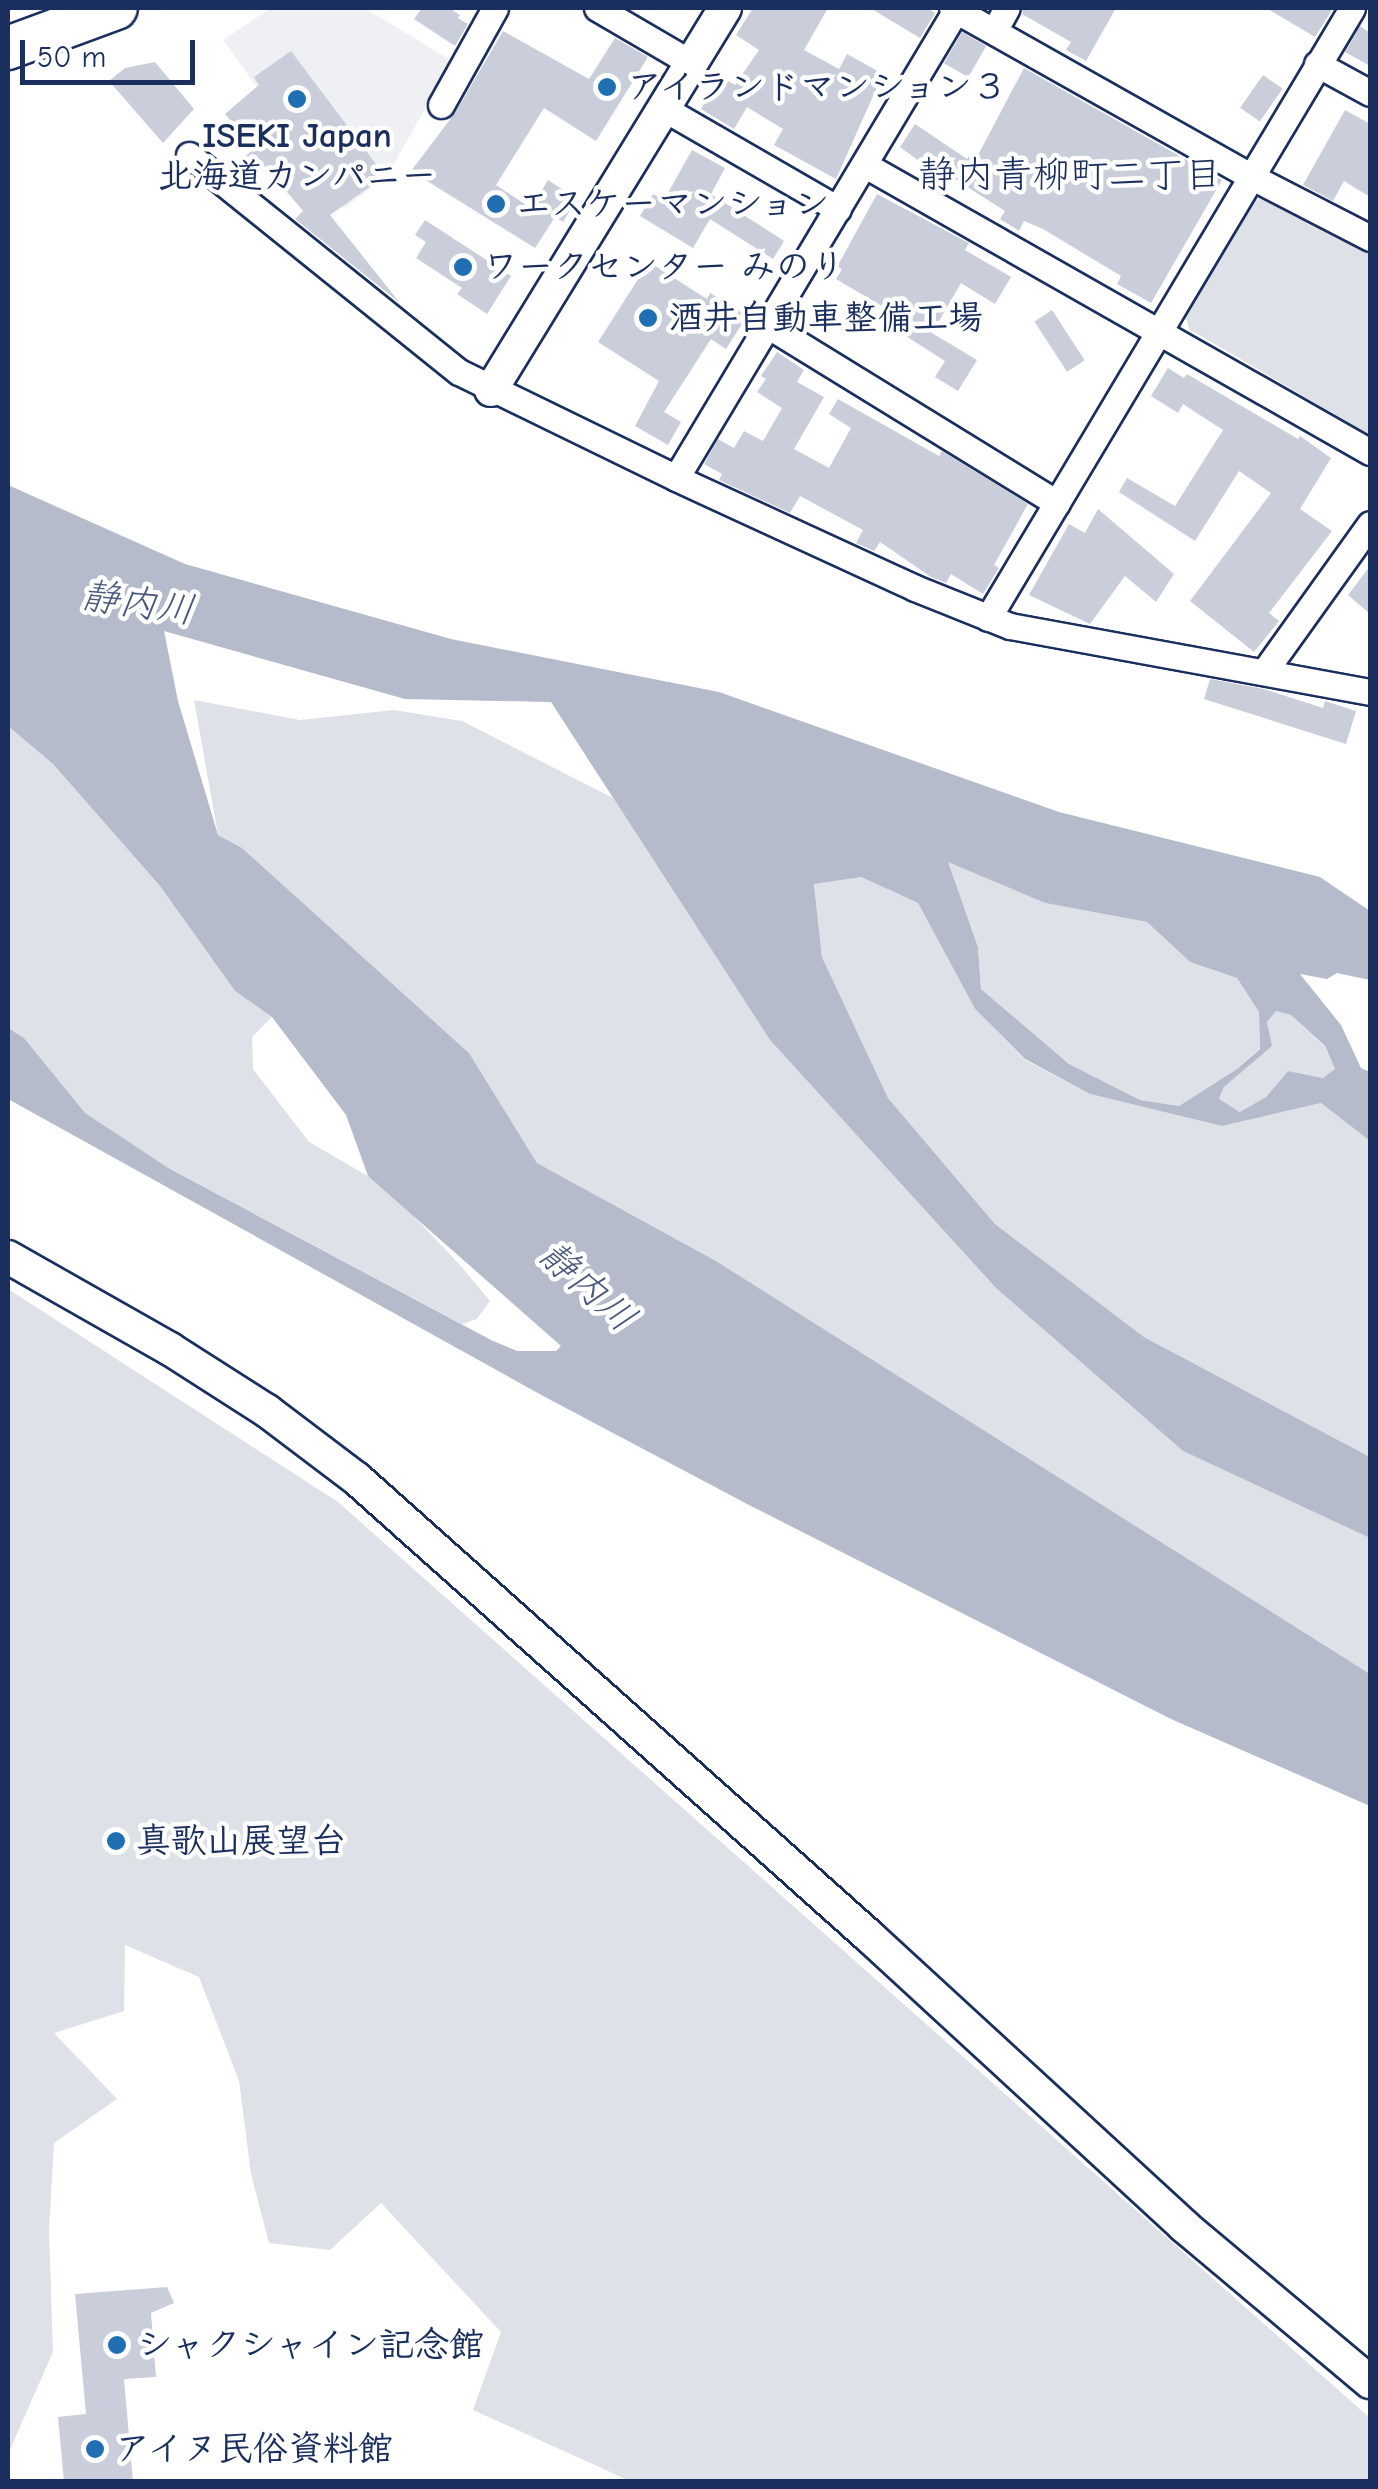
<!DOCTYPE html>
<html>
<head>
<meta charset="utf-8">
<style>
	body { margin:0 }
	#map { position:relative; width:1378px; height:2489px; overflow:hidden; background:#fff; font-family:"Comic Neue","Klee One",sans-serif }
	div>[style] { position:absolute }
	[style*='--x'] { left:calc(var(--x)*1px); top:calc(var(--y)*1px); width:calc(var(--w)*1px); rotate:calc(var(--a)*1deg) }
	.built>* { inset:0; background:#eff0f4 }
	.green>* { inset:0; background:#dee1e7 }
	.water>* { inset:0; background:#b5bbca }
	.building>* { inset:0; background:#caceda; transform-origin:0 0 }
	.roads { filter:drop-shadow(2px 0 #1b2f5e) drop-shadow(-2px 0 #1b2f5e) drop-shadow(0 2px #1b2f5e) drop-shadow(0 -2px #1b2f5e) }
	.minor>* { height:25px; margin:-12.5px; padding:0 12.5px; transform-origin:12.5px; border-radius:12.5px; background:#fff }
	.tertiary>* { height:32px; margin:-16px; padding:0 16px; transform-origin:16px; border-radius:16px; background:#fff }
	.trunk>* { height:42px; margin:-21px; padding:0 21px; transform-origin:21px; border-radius:21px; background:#fff }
	.dots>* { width:28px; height:28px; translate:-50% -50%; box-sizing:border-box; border:5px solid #fff; border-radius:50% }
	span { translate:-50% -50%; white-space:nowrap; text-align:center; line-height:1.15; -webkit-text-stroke:9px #fff; paint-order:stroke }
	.poi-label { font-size:35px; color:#1b2f5e; font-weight:700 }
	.left { translate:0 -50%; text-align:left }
	.neighbourhood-label { font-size:38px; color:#1b2f5e }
	.water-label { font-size:38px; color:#49597e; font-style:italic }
	.frame { position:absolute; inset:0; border:10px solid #1b2f5e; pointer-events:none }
	.scale { position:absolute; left:20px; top:40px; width:175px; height:45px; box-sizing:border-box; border:5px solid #1b2f5e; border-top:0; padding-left:12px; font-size:30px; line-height:35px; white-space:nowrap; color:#1b2f5e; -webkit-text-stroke:8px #fff; paint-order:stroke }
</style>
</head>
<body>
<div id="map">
	<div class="built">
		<div style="clip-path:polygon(271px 8px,368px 10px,452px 61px,387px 176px,344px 208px,223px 40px)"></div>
	</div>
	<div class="green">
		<div style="clip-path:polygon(1265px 197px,1370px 253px,1370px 435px,1189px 329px,1185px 315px,1253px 201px)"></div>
		<div style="clip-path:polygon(194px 700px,300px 720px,394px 710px,462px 721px,613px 798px,770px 1040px,996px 1288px,1183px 1451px,1370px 1538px,1370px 1674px,716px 1261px,537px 1163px,469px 1053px,242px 848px,218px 835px)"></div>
		<div style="clip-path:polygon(8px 726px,53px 764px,160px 886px,235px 991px,272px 1017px,252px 1037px,253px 1069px,309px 1142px,368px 1176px,406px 1208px,459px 1264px,490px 1301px,477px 1319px,462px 1324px,170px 1169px,84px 1113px,24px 1038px,8px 1028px)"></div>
		<div style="clip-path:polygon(947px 861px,1045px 903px,1147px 922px,1190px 962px,1237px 978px,1259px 1012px,1260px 1048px,1237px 1069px,1179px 1106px,1140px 1100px,1069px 1064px,981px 989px,978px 946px)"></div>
		<div style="clip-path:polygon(861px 877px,918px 903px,975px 1009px,1025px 1060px,1090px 1094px,1222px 1126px,1321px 1103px,1370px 1141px,1370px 1457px,1144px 1337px,995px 1224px,888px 1098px,822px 957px,814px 883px)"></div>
		<div style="clip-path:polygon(1276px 1010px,1291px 1015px,1325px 1047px,1335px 1069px,1324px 1078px,1288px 1071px,1266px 1097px,1241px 1112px,1219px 1100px,1224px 1087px,1271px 1046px,1267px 1021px)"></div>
		<div style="clip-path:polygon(8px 1289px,338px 1502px,1370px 2418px,1370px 2481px,630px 2481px,473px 2410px,501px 2332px,381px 2203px,330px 2250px,269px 2243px,251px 2174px,239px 2081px,199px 1977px,125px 1945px,124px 2011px,54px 2033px,117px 2099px,54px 2143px,49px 2230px,53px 2352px,8px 2454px)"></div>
	</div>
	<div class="water">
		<div style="clip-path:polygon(evenodd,8px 485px,185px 564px,451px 639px,719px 692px,1059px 812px,1320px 877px,1370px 911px,1370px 980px,1337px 973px,1327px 979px,1300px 974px,1341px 1025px,1361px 1068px,1370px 1072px,1370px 1141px,1321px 1103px,1222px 1126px,1090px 1094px,1025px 1059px,975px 1009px,918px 903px,861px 877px,814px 884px,822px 957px,888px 1098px,995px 1224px,1144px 1337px,1370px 1457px,1370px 1538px,1183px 1451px,996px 1288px,770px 1040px,551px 702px,405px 699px,164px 631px,178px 701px,218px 835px,242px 848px,469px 1053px,537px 1163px,716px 1261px,1370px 1674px,1370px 1806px,1171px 1719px,749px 1505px,545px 1397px,8px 1099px,8px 1028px,24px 1038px,85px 1113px,170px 1169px,493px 1341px,517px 1351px,556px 1351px,561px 1346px,368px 1176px,346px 1115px,272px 1017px,235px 991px,160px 886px,53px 764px,8px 726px,8px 485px,948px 862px,1045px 903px,1147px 922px,1190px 962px,1237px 978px,1259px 1012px,1260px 1049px,1237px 1069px,1179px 1106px,1140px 1100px,1069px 1064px,981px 989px,978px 947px,948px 862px,8px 485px,1276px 1011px,1291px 1015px,1325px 1046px,1335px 1069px,1323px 1078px,1288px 1071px,1266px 1097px,1240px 1112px,1219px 1099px,1224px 1087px,1272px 1046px,1267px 1022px,1276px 1011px)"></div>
	</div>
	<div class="building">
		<div style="clip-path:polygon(422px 8px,449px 8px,460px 15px,458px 18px,468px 24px,455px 46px,414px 19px)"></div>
		<div style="clip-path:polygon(753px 8px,828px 8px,804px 50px,839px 69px,847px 54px,883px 74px,836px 179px,774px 145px,783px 129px,747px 107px,734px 129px,701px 109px,720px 76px,735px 85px,759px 50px,736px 35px)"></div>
		<div style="clip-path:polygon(870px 8px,927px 8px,935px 13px,920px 38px)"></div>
		<div style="clip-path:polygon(1023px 8px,1116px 8px,1086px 61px,1066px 50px,1071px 42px,1022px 14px)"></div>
		<div style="clip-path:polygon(1266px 8px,1328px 8px,1332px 10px,1315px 37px)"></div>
		<div style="clip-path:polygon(1360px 26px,1370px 33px,1370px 66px,1345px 52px)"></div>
		<div style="clip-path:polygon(503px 31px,589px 79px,615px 38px,648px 57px,596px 141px,544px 108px,496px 185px,531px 208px,548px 180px,577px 199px,563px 222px,555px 217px,535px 248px,411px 171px,455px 113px)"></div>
		<div style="left:962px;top:32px;width:28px;height:36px;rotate:30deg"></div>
		<div style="clip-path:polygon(291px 51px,385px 176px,330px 215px,400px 303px,295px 219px,303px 211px,265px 166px,249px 182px,233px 169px,254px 148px,225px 114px,259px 85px,254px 77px)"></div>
		<div style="clip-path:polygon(155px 62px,194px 109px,163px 143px,109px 81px,125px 68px)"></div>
		<div style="clip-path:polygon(1024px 68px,1222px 180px,1151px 303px,1117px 284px,1121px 276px,1043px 229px,1024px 221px,1019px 231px,1000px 219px,1005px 211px,947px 174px,944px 179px,900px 147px,915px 124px,967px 159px,971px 153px,977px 157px)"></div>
		<div style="left:1263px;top:75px;width:24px;height:40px;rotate:35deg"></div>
		<div style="clip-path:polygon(1345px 110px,1370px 124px,1370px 197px,1344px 181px,1333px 201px,1303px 185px)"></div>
		<div style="clip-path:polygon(692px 150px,725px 168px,711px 194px,784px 241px,773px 259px,710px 219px,693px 248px,640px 216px,653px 194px,664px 200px)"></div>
		<div style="clip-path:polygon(877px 194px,969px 243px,965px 250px,1011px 277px,995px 304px,961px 283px,932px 333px,977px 360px,958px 391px,935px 377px,945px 361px,890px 326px,897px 315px,836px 279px,842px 269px,837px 267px)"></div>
		<div style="clip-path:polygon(425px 220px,511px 276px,487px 314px,457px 294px,462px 288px,416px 258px,426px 242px,415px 235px)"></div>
		<div style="clip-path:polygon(649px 262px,707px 299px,710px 293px,747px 316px,726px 349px,711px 339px,664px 412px,681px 422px,668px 445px,635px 426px,659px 381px,598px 342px)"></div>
		<div style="left:1052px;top:310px;width:60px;height:21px;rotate:57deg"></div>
		<div style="clip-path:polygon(777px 352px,804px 370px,797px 382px,824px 397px,794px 449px,829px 468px,851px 428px,829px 414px,838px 399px,939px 456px,942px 451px,1028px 504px,994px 565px,999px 568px,983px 594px,951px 574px,946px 583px,931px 577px,880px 542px,874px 551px,856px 543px,863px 530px,800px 496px,790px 513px,719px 480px,722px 474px,704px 464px,718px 439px,734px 448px,744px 431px,763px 441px,782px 408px,757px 392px,766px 379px,761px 376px)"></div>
		<div style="clip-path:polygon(1168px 368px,1184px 378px,1187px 374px,1298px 439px,1300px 436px,1331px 458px,1300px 509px,1332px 531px,1269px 613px,1279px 621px,1254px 652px,1190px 601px,1271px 493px,1239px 471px,1195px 541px,1119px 492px,1127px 478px,1175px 506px,1223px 430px,1183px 404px,1178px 413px,1151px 396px)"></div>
		<div style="clip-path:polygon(1098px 509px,1174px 574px,1156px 602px,1125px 576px,1090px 624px,1029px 595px,1069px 524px,1085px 533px)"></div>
		<div style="clip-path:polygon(1370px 566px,1370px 614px,1348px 595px)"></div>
		<div style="clip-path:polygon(1210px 679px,1264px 689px,1323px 708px,1325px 701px,1356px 711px,1346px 744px,1204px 699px)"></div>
		<div style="clip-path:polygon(167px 2287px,174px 2303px,151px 2313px,156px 2377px,124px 2379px,133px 2482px,64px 2482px,58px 2417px,86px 2414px,75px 2294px)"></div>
	</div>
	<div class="roads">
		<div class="minor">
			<div style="--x:597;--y:8;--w:109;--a:30.3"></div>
			<div style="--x:952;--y:8;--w:342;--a:29.4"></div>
			<div style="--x:1250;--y:176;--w:135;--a:27.3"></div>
			<div style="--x:956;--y:10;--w:545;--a:120.89"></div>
			<div style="--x:676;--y:478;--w:263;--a:24.7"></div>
			<div style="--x:915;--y:588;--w:102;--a:21.8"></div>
			<div style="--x:1010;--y:626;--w:366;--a:10.4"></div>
			<div style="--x:994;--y:31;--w:26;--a:-61"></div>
			<div style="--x:1317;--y:64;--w:60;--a:28.7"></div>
			<div style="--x:441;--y:105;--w:111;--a:-60.9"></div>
			<div style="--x:663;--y:108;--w:202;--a:30"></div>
			<div style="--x:189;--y:155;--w:346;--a:38.8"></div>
			<div style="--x:459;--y:372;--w:242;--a:26"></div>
			<div style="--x:865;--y:165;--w:581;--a:29.61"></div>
			<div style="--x:769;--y:326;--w:338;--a:31.6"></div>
			<div style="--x:988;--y:618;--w:710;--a:-59.17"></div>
			<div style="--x:1264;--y:672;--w:182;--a:-54.4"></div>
		</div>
		<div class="tertiary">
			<div style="--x:491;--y:390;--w:448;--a:-58.5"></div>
			<div style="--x:8;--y:1257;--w:186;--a:29.6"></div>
			<div style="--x:170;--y:1349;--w:115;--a:32.6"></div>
			<div style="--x:267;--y:1411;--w:113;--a:37.1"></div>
			<div style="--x:357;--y:1479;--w:688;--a:41.76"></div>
			<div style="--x:870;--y:1937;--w:427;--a:42.6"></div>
			<div style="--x:1184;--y:2226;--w:243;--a:40"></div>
		</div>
		<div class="trunk">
			<div style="--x:8;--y:48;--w:115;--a:-20.3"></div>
		</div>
	</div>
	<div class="dots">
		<div style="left:607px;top:87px;background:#1f6fb2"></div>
		<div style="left:297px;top:99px;background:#1f6fb2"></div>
		<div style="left:496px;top:204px;background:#1f6fb2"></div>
		<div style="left:463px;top:267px;background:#1f6fb2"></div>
		<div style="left:648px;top:318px;background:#1f6fb2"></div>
		<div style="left:116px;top:1841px;background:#1f6fb2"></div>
		<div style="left:117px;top:2345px;background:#1f6fb2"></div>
		<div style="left:95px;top:2449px;background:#1f6fb2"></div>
	</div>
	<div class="poi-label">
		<span class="left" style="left:627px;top:87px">アイランドマンション３</span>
		<span style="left:297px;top:156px">ISEKI Japan<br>北海道カンパニー</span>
		<span class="left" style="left:516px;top:204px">エスケーマンション</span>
		<span class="left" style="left:483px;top:267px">ワークセンター みのり</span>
		<span class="left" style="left:668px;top:318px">酒井自動車整備工場</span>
		<span class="left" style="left:136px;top:1841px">真歌山展望台</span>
		<span class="left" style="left:137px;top:2345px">シャクシャイン記念館</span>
		<span class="left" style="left:115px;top:2449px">アイヌ民俗資料館</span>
	</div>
	<div class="neighbourhood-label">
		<span style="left:1070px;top:176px">静内青柳町二丁目</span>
	</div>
	<div class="water-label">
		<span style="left:138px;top:604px;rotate:8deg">静内川</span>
		<span style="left:587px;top:1287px;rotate:42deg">静内川</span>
	</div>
	<div class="frame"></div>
	<div class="scale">50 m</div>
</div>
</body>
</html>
